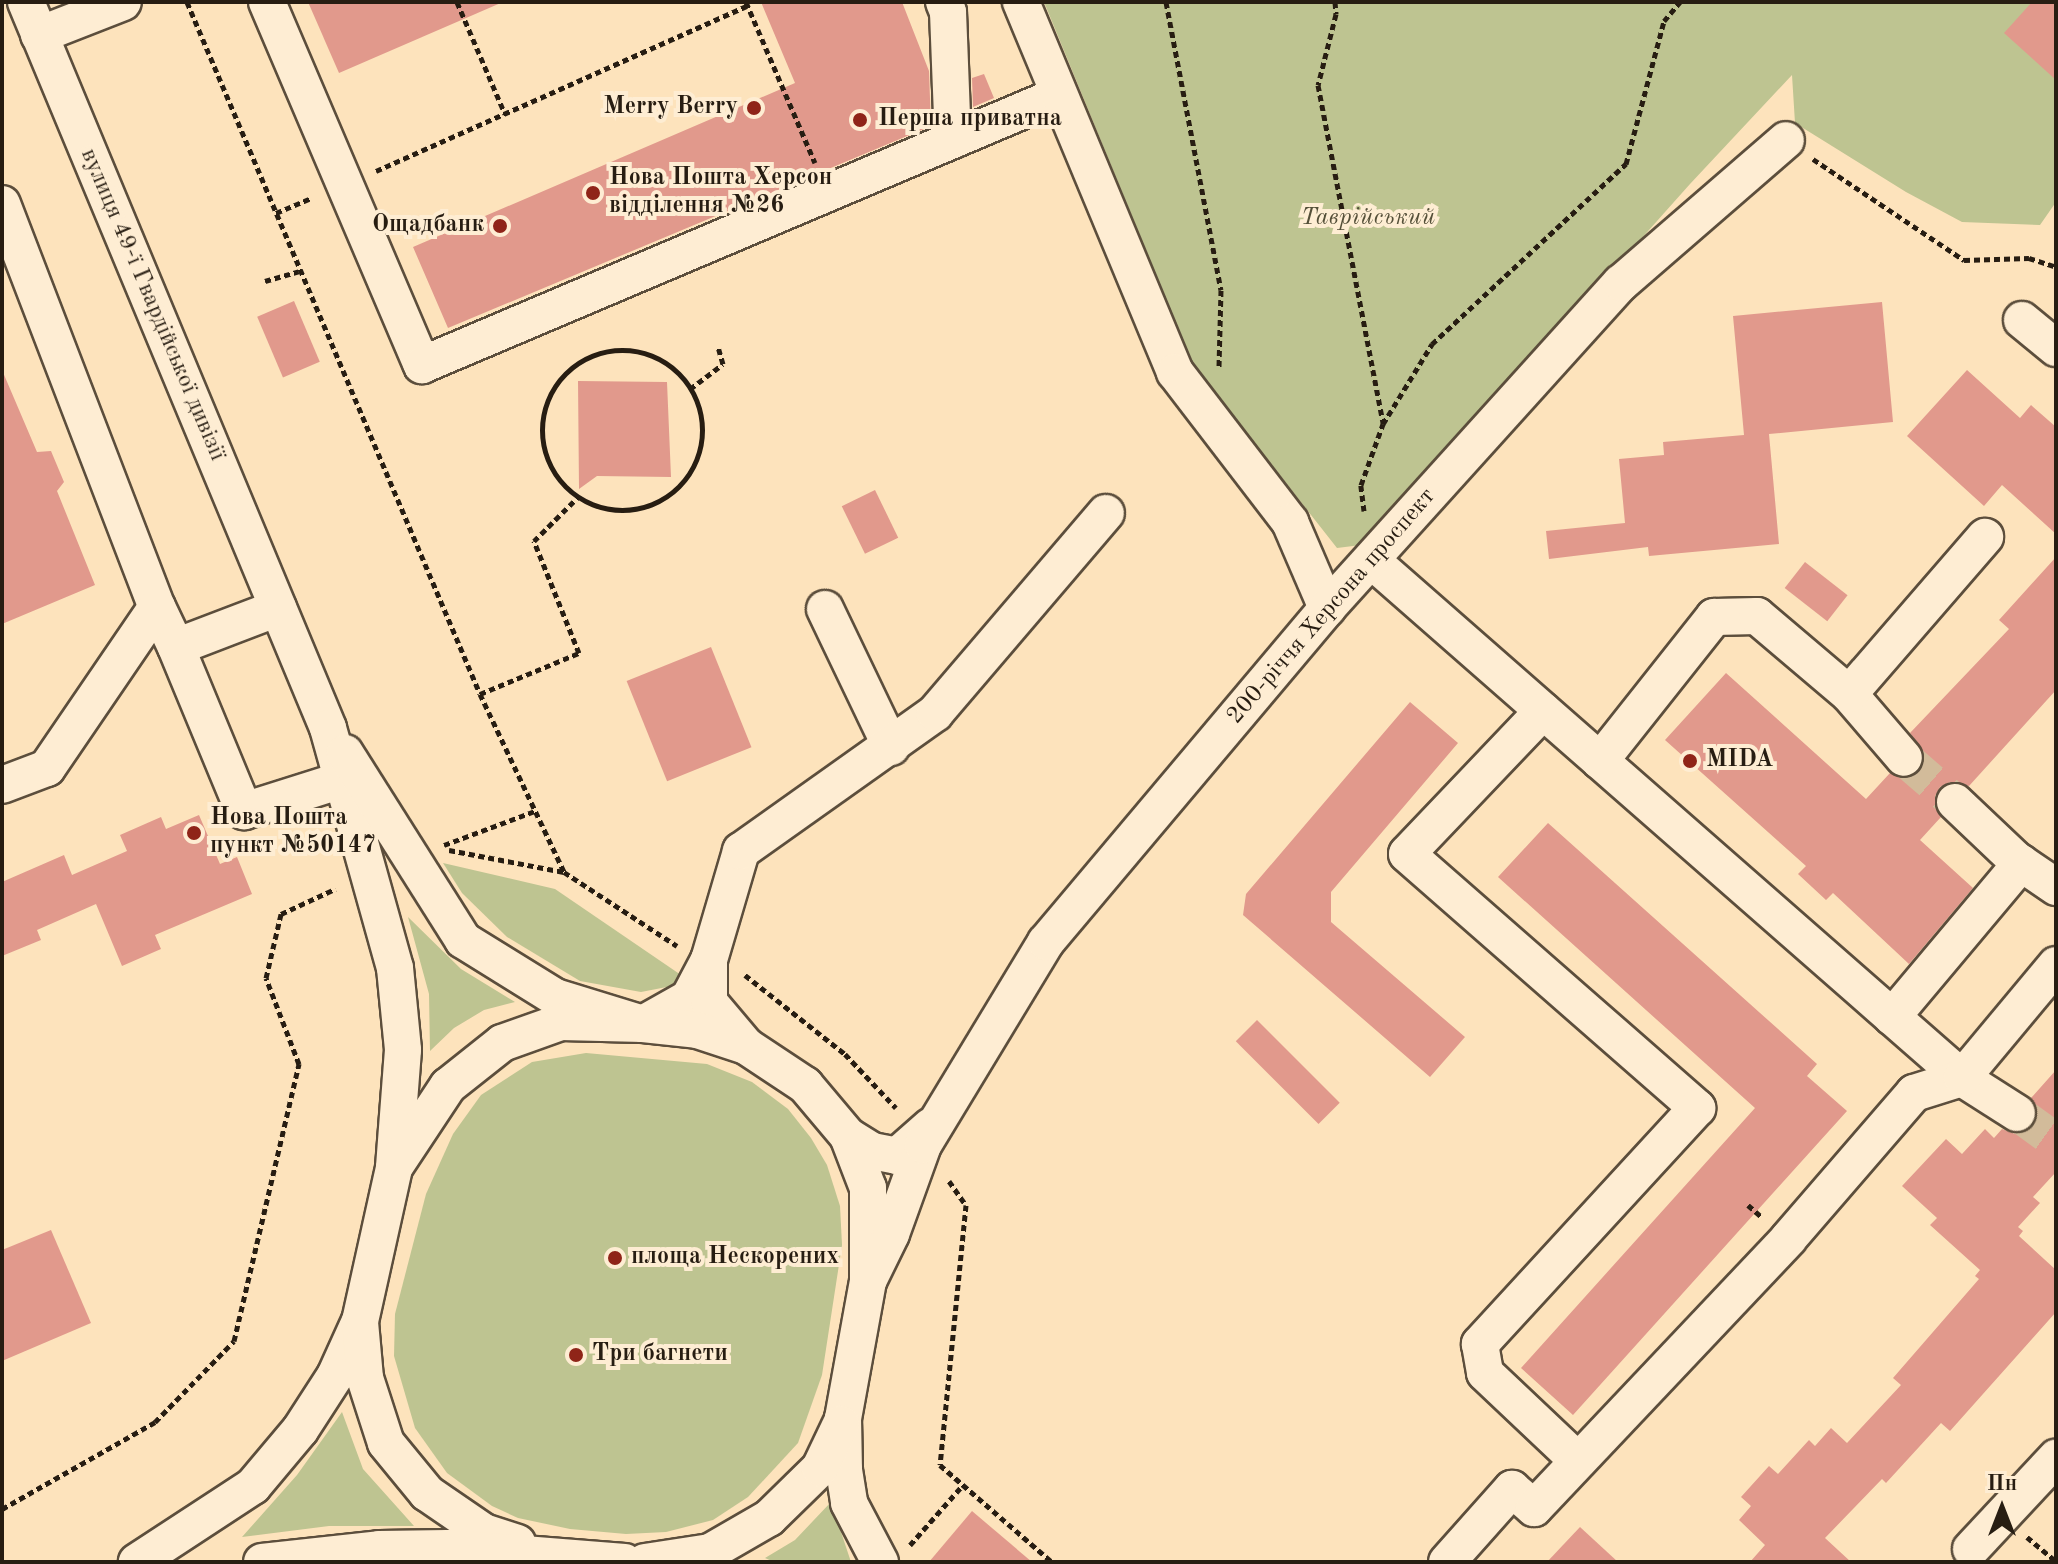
<!DOCTYPE html>
<html>
<head>
<meta charset="utf-8">
<style>
	body { margin:0 }
	#map { position:relative; width:2058px; height:1564px; overflow:hidden; background:#fde3bc; font-family:"Old Standard TT",serif }
	div>[style] { position:absolute }
	[style*='--x'] { left:calc(var(--x)*1px); top:calc(var(--y)*1px); width:calc(var(--w)*1px); rotate:calc(var(--a)*1deg) }
	.green>* { inset:0; background:#bec491 }
	.building>* { inset:0; background:#e1998c; transform-origin:0 0 }
	.minor-tunnel>* { height:36px; margin-top:-18px; transform-origin:0; background:repeating-linear-gradient(90deg,#d2bb9a 0 36px,transparent 0 54px) }
	.path>* { height:5px; margin-top:-2.5px; transform-origin:0; background:repeating-linear-gradient(90deg,#271d12 0 6px,transparent 0 10px) }
	.path>.ring { margin:-2.5px; padding:0; box-sizing:content-box; background:none; border:5px solid #271d12; border-radius:50% }
	.roads { filter:drop-shadow(2px 0 #5c4e3c) drop-shadow(-2px 0 #5c4e3c) drop-shadow(0 2px #5c4e3c) drop-shadow(0 -2px #5c4e3c) }
	.minor>* { height:36px; margin:-18px; padding:0 18px; transform-origin:18px; border-radius:18px; background:#feedd3 }
	.dots>* { width:22px; height:22px; translate:-50% -50%; box-sizing:border-box; border:4px solid #feedd3; border-radius:50% }
	span { translate:-50% -50%; white-space:nowrap; text-align:center; line-height:1.15; -webkit-text-stroke:8px #feedd3; paint-order:stroke }
	.poi-label { font-size:24px; color:#271d12; font-weight:700 }
	.right { translate:-100% -50%; text-align:right }
	.left { translate:0 -50%; text-align:left }
	.park-label { font-size:24px; color:#544f38; font-style:italic }
	.street-label { font-size:24px; color:#271d12 }
	.frame { position:absolute; inset:0; border:4px solid #271d12; pointer-events:none }
	.north { position:absolute; left:1962px; top:1468px; width:80px; height:80px; -webkit-text-stroke:6px #feedd3; paint-order:stroke; rotate:0deg; font-size:22px; font-weight:700; line-height:32px; text-align:center; color:#271d12 }
	.north::after { content:''; display:block; margin:auto; width:28px; height:36px; background:#271d12; clip-path:polygon(50% 0,100% 100%,50% 72%,0 100%) }
</style>
</head>
<body>
<div id="map">
	<div class="green">
		<div style="clip-path:polygon(1044px 2px,2056px 2px,2056px 202px,2040px 225px,1962px 222px,1906px 192px,1795px 123px,1792px 75px,1690px 184px,1369px 544px,1337px 548px,1193px 365px)"></div>
		<div style="clip-path:polygon(443px 863px,555px 889px,681px 975px,677px 985px,641px 992px,580px 981px,507px 937px,462px 893px)"></div>
		<div style="clip-path:polygon(408px 917px,461px 969px,515px 1002px,484px 1010px,454px 1028px,430px 1051px,429px 994px)"></div>
		<div style="clip-path:polygon(586px 1053px,707px 1064px,752px 1082px,788px 1109px,811px 1138px,827px 1165px,840px 1206px,842px 1245px,822px 1375px,798px 1443px,748px 1497px,713px 1520px,666px 1532px,626px 1534px,570px 1529px,518px 1518px,492px 1506px,447px 1473px,415px 1428px,394px 1356px,395px 1314px,426px 1194px,453px 1134px,481px 1095px,532px 1062px)"></div>
		<div style="clip-path:polygon(342px 1412px,363px 1469px,414px 1526px,329px 1526px,242px 1537px,297px 1475px)"></div>
		<div style="clip-path:polygon(831px 1502px,851px 1562px,774px 1562px,765px 1558px,795px 1540px)"></div>
	</div>
	<div class="building">
		<div style="clip-path:polygon(308px 2px,503px 2px,339px 73px)"></div>
		<div style="clip-path:polygon(761px 2px,902px 2px,929px 71px,931px 126px,448px 328px,413px 247px,795px 83px)"></div>
		<div style="clip-path:polygon(2032px 2px,2056px 2px,2056px 80px,2004px 33px)"></div>
		<div style="clip-path:polygon(984px 74px,994px 98px,973px 107px,972px 78px)"></div>
		<div style="left:294px;top:301px;width:66px;height:40px;rotate:67deg"></div>
		<div style="clip-path:polygon(1882px 302px,1893px 422px,1769px 434px,1779px 544px,1649px 556px,1648px 547px,1549px 559px,1546px 531px,1625px 523px,1619px 459px,1664px 455px,1663px 442px,1744px 435px,1733px 316px)"></div>
		<div style="clip-path:polygon(2px 370px,37px 452px,51px 451px,64px 482px,57px 491px,95px 585px,2px 624px)"></div>
		<div style="clip-path:polygon(1967px 370px,2020px 418px,2031px 405px,2056px 427px,2056px 534px,2002px 485px,1984px 506px,1907px 436px)"></div>
		<div style="clip-path:polygon(578px 381px,667px 382px,671px 477px,597px 476px,579px 489px)"></div>
		<div style="left:875px;top:490px;width:53px;height:37px;rotate:64deg"></div>
		<div style="clip-path:polygon(2056px 557px,2056px 690px,1969px 786px,1950px 782px,1940px 787px,1935px 796px,1935px 807px,1941px 817px,1920px 840px,1973px 888px,1909px 964px,1833px 893px,1826px 900px,1798px 874px,1806px 866px,1665px 740px,1726px 673px,1866px 799px,1890px 773px,1907px 779px,1918px 773px,1924px 764px,1924px 753px,1910px 733px,2009px 629px,1999px 620px)"></div>
		<div style="left:1805px;top:562px;width:54px;height:33px;rotate:38deg"></div>
		<div style="left:711px;top:647px;width:108px;height:91px;rotate:68deg"></div>
		<div style="clip-path:polygon(1410px 702px,1458px 743px,1331px 892px,1331px 922px,1465px 1037px,1430px 1077px,1243px 915px,1246px 894px)"></div>
		<div style="clip-path:polygon(199px 815px,220px 864px,237px 857px,252px 894px,155px 935px,161px 949px,122px 966px,96px 904px,37px 930px,41px 940px,2px 956px,2px 882px,64px 855px,72px 875px,127px 851px,120px 835px,161px 817px,166px 829px)"></div>
		<div style="clip-path:polygon(1548px 823px,1817px 1064px,1807px 1076px,1847px 1111px,1573px 1415px,1521px 1368px,1755px 1108px,1498px 877px)"></div>
		<div style="left:1257px;top:1020px;width:117px;height:30px;rotate:45deg"></div>
		<div style="clip-path:polygon(2056px 1070px,2056px 1172px,2033px 1197px,2040px 1203px,2018px 1227px,2023px 1231px,2019px 1236px,2056px 1270px,2056px 1312px,1950px 1431px,1941px 1423px,1886px 1483px,1882px 1479px,1825px 1538px,1851px 1562px,1750px 1562px,1765px 1545px,1739px 1520px,1751px 1506px,1741px 1497px,1769px 1466px,1778px 1474px,1809px 1440px,1815px 1446px,1831px 1428px,1847px 1443px,1901px 1385px,1893px 1378px,1979px 1279px,1975px 1276px,1980px 1270px,1930px 1225px,1937px 1218px,1902px 1186px,1946px 1139px,1962px 1154px,1985px 1129px,1994px 1138px,2002px 1129px,2015px 1134px,2027px 1131px,2038px 1115px,2031px 1098px)"></div>
		<div style="clip-path:polygon(51px 1230px,91px 1323px,2px 1361px,2px 1250px)"></div>
		<div style="clip-path:polygon(972px 1511px,1032px 1562px,929px 1562px)"></div>
		<div style="clip-path:polygon(1580px 1527px,1618px 1562px,1547px 1562px)"></div>
	</div>
	<div class="minor-tunnel">
		<div style="--x:1904;--y:758;--w:67;--a:40.8"></div>
		<div style="--x:2017;--y:1113;--w:48;--a:35.7"></div>
	</div>
	<div class="path">
		<div style="--x:187;--y:2;--w:751;--a:67.05"></div>
		<div style="--x:480;--y:694;--w:197;--a:64.7"></div>
		<div style="--x:564;--y:872;--w:135;--a:33.2"></div>
		<div style="--x:457;--y:2;--w:122;--a:66.8"></div>
		<div style="--x:746;--y:2;--w:175;--a:66.8"></div>
		<div style="--x:1166;--y:2;--w:293;--a:79.2"></div>
		<div style="--x:1221;--y:290;--w:78;--a:91.5"></div>
		<div style="--x:1335;--y:2;--w:12;--a:85"></div>
		<div style="--x:1336;--y:14;--w:73;--a:104.2"></div>
		<div style="--x:1318;--y:85;--w:345;--a:79.1"></div>
		<div style="--x:1813;--y:159;--w:182;--a:33.8"></div>
		<div style="--x:1964;--y:260;--w:65;--a:-1.8"></div>
		<div style="--x:2029;--y:258;--w:28;--a:18"></div>
		<div style="--x:376;--y:171;--w:406;--a:-24"></div>
		<div style="--x:276;--y:213;--w:39;--a:-23"></div>
		<div style="--x:265;--y:281;--w:35;--a:-16"></div>
		<div class="ring" style="left:542px;top:350px;width:155px;height:155px"></div>
		<div style="--x:690;--y:389;--w:41;--a:-37.1"></div>
		<div style="--x:723;--y:364;--w:19;--a:-106"></div>
		<div style="--x:1364;--y:511;--w:26;--a:-97"></div>
		<div style="--x:1361;--y:485;--w:65;--a:-70.2"></div>
		<div style="--x:1383;--y:424;--w:94;--a:-58.5"></div>
		<div style="--x:1432;--y:344;--w:265;--a:-42.9"></div>
		<div style="--x:1626;--y:164;--w:148;--a:-75.1"></div>
		<div style="--x:1664;--y:21;--w:25;--a:-50"></div>
		<div style="--x:480;--y:694;--w:107;--a:-22.5"></div>
		<div style="--x:579;--y:653;--w:121;--a:-111.9"></div>
		<div style="--x:534;--y:541;--w:62;--a:-45"></div>
		<div style="--x:444;--y:845;--w:97;--a:-20.5"></div>
		<div style="--x:449;--y:850;--w:117;--a:10.8"></div>
		<div style="--x:745;--y:975;--w:127;--a:38.3"></div>
		<div style="--x:845;--y:1054;--w:74;--a:46.6"></div>
		<div style="--x:949;--y:1181;--w:29;--a:55"></div>
		<div style="--x:966;--y:1205;--w:261;--a:95.7"></div>
		<div style="--x:940;--y:1465;--w:148;--a:40.9"></div>
		<div style="--x:1748;--y:1205;--w:18;--a:41"></div>
		<div style="--x:2;--y:1509;--w:176;--a:-29.6"></div>
		<div style="--x:155;--y:1422;--w:113;--a:-45.7"></div>
		<div style="--x:234;--y:1341;--w:285;--a:-76.8"></div>
		<div style="--x:299;--y:1064;--w:92;--a:-111"></div>
		<div style="--x:266;--y:978;--w:66;--a:-76.8"></div>
		<div style="--x:281;--y:914;--w:60;--a:-24.8"></div>
		<div style="--x:2027;--y:1537;--w:38;--a:40"></div>
		<div style="--x:910;--y:1545;--w:79;--a:-48.6"></div>
	</div>
	<div class="roads">
		<div class="minor">
			<div style="--x:26;--y:2;--w:786;--a:67.41"></div>
			<div style="--x:328;--y:728;--w:249;--a:74.4"></div>
			<div style="--x:395;--y:968;--w:82;--a:84.4"></div>
			<div style="--x:403;--y:1050;--w:118;--a:94.4"></div>
			<div style="--x:394;--y:1168;--w:157;--a:102.5"></div>
			<div style="--x:360;--y:1321;--w:60;--a:114.4"></div>
			<div style="--x:335;--y:1376;--w:64;--a:122.9"></div>
			<div style="--x:300;--y:1430;--w:73;--a:130"></div>
			<div style="--x:253;--y:1486;--w:139;--a:146.8"></div>
			<div style="--x:267;--y:2;--w:395;--a:66.9"></div>
			<div style="--x:422;--y:365;--w:692;--a:-22.97"></div>
			<div style="--x:944;--y:2;--w:11;--a:68"></div>
			<div style="--x:948;--y:12;--w:128;--a:87.8"></div>
			<div style="--x:1021;--y:2;--w:401;--a:67.4"></div>
			<div style="--x:1175;--y:372;--w:189;--a:52.5"></div>
			<div style="--x:1290;--y:522;--w:94;--a:66.7"></div>
			<div style="--x:39;--y:35;--w:90;--a:-21.4"></div>
			<div style="--x:2;--y:204;--w:432;--a:69"></div>
			<div style="--x:157;--y:607;--w:44;--a:64.6"></div>
			<div style="--x:2022;--y:320;--w:44;--a:39.5"></div>
			<div style="--x:1371;--y:560;--w:786;--a:41.23"></div>
			<div style="--x:1962;--y:1078;--w:65;--a:32.5"></div>
			<div style="--x:278;--y:608;--w:109;--a:159.1"></div>
			<div style="--x:176;--y:647;--w:178;--a:67.5"></div>
			<div style="--x:244;--y:811;--w:103;--a:-17.6"></div>
			<div style="--x:825;--y:609;--w:153;--a:64.4"></div>
			<div style="--x:1849;--y:694;--w:84;--a:49.3"></div>
			<div style="--x:1543;--y:711;--w:197;--a:133.6"></div>
			<div style="--x:1407;--y:854;--w:386;--a:41.2"></div>
			<div style="--x:1697;--y:1108;--w:321;--a:132.6"></div>
			<div style="--x:1480;--y:1344;--w:29;--a:80"></div>
			<div style="--x:1485;--y:1373;--w:127;--a:43.4"></div>
			<div style="--x:345;--y:753;--w:221;--a:57.7"></div>
			<div style="--x:463;--y:940;--w:108;--a:31.8"></div>
			<div style="--x:555;--y:997;--w:92;--a:17.1"></div>
			<div style="--x:643;--y:1024;--w:53;--a:-29.5"></div>
			<div style="--x:689;--y:998;--w:43;--a:-62.2"></div>
			<div style="--x:709;--y:960;--w:114;--a:-73.6"></div>
			<div style="--x:741;--y:851;--w:238;--a:-35.4"></div>
			<div style="--x:935;--y:713;--w:263;--a:-49.5"></div>
			<div style="--x:1600;--y:761;--w:184;--a:-51.6"></div>
			<div style="--x:1714;--y:617;--w:43;--a:-1.3"></div>
			<div style="--x:1757;--y:616;--w:121;--a:40.3"></div>
			<div style="--x:1849;--y:694;--w:208;--a:-49.1"></div>
			<div style="--x:2;--y:785;--w:48;--a:-20.7"></div>
			<div style="--x:47;--y:768;--w:195;--a:-55.7"></div>
			<div style="--x:1955;--y:802;--w:83;--a:43.5"></div>
			<div style="--x:2015;--y:859;--w:50;--a:34.3"></div>
			<div style="--x:709;--y:960;--w:42;--a:90"></div>
			<div style="--x:709;--y:1002;--w:57;--a:49.9"></div>
			<div style="--x:746;--y:1046;--w:71;--a:33.5"></div>
			<div style="--x:805;--y:1085;--w:67;--a:49.9"></div>
			<div style="--x:848;--y:1136;--w:28;--a:32"></div>
			<div style="--x:872;--y:1151;--w:25;--a:11"></div>
			<div style="--x:897;--y:1156;--w:45;--a:-41.4"></div>
			<div style="--x:1892;--y:1017;--w:201;--a:-50"></div>
			<div style="--x:848;--y:1136;--w:56;--a:69"></div>
			<div style="--x:868;--y:1188;--w:93;--a:90"></div>
			<div style="--x:868;--y:1281;--w:139;--a:100.3"></div>
			<div style="--x:843;--y:1418;--w:52;--a:88.9"></div>
			<div style="--x:844;--y:1470;--w:33;--a:81"></div>
			<div style="--x:849;--y:1503;--w:67;--a:62.3"></div>
			<div style="--x:395;--y:1166;--w:96;--a:-56.5"></div>
			<div style="--x:448;--y:1086;--w:69;--a:-38.5"></div>
			<div style="--x:502;--y:1043;--w:63;--a:-19.6"></div>
			<div style="--x:561;--y:1022;--w:82;--a:1.4"></div>
			<div style="--x:643;--y:1024;--w:54;--a:6.3"></div>
			<div style="--x:697;--y:1030;--w:52;--a:18.1"></div>
			<div style="--x:868;--y:1281;--w:52;--a:-63.9"></div>
			<div style="--x:891;--y:1234;--w:95;--a:-70.2"></div>
			<div style="--x:923;--y:1145;--w:237;--a:-58.8"></div>
			<div style="--x:1046;--y:942;--w:436;--a:-49.9"></div>
			<div style="--x:1327;--y:608;--w:438;--a:-47.9"></div>
			<div style="--x:1621;--y:283;--w:218;--a:-40.9"></div>
			<div style="--x:360;--y:1322;--w:56;--a:84.9"></div>
			<div style="--x:365;--y:1378;--w:68;--a:72.1"></div>
			<div style="--x:386;--y:1443;--w:65;--a:50.6"></div>
			<div style="--x:427;--y:1493;--w:69;--a:34.4"></div>
			<div style="--x:484;--y:1532;--w:35;--a:18"></div>
			<div style="--x:1971;--y:1549;--w:125;--a:-47"></div>
			<div style="--x:262;--y:1562;--w:118;--a:-6.3"></div>
			<div style="--x:379;--y:1549;--w:69;--a:-0.8"></div>
			<div style="--x:448;--y:1548;--w:177;--a:4.5"></div>
			<div style="--x:645;--y:1562;--w:66;--a:-8.7"></div>
			<div style="--x:710;--y:1552;--w:68;--a:-30"></div>
			<div style="--x:769;--y:1518;--w:71;--a:-44.4"></div>
			<div style="--x:820;--y:1468;--w:49;--a:-64.5"></div>
			<div style="--x:1447;--y:1562;--w:98;--a:-48.3"></div>
			<div style="--x:1512;--y:1489;--w:29;--a:41"></div>
			<div style="--x:1534;--y:1508;--w:370;--a:-46.6"></div>
			<div style="--x:1788;--y:1239;--w:193;--a:-49.2"></div>
			<div style="--x:1914;--y:1093;--w:50;--a:-17.4"></div>
			<div style="--x:1962;--y:1078;--w:147;--a:-50.2"></div>
		</div>
	</div>
	<div class="dots">
		<div style="left:754px;top:108px;background:#8f2418"></div>
		<div style="left:860px;top:120px;background:#8f2418"></div>
		<div style="left:593px;top:193px;background:#8f2418"></div>
		<div style="left:500px;top:226px;background:#8f2418"></div>
		<div style="left:1690px;top:761px;background:#8f2418"></div>
		<div style="left:194px;top:833px;background:#8f2418"></div>
		<div style="left:615px;top:1258px;background:#8f2418"></div>
		<div style="left:576px;top:1355px;background:#8f2418"></div>
	</div>
	<div class="poi-label">
		<span class="right" style="left:738px;top:108px">Merry Berry</span>
		<span class="left" style="left:878px;top:120px">Перша приватна</span>
		<span class="left" style="left:609px;top:193px">Нова Пошта Херсон<br>відділення №26</span>
		<span class="right" style="left:484px;top:226px">Ощадбанк</span>
		<span class="left" style="left:1706px;top:761px">MIDA</span>
		<span class="left" style="left:210px;top:833px">Нова Пошта<br>пункт №50147</span>
		<span class="left" style="left:631px;top:1258px">площа Нескорених</span>
		<span class="left" style="left:592px;top:1355px">Три багнети</span>
	</div>
	<div class="park-label">
		<span style="left:1368px;top:219px">Таврійський</span>
	</div>
	<div class="street-label">
		<span style="left:152px;top:305px;rotate:67deg">вулиця 49-ї Гвардійської дивізії</span>
		<span style="left:1332px;top:607px;rotate:-49deg">200-річчя Херсона проспект</span>
	</div>
	<div class="frame"></div>
	<div class="north">Пн</div>
</div>
</body>
</html>
